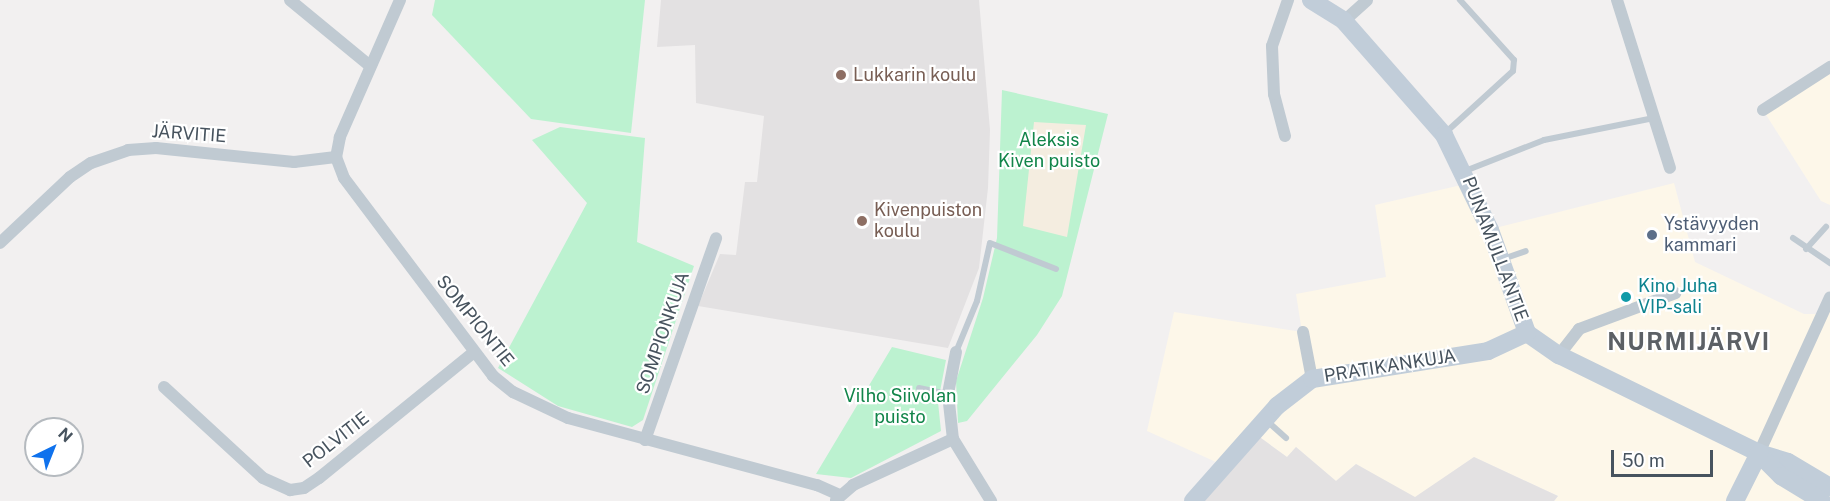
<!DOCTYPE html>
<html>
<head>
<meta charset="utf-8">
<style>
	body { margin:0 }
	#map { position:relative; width:1830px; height:501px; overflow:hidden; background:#f2f0f0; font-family:"Public Sans",sans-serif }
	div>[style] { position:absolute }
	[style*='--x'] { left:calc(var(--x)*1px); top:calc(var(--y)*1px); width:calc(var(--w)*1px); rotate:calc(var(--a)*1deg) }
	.commercial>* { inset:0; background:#fdf7e9 }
	.education>* { inset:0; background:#e3e1e2 }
	.green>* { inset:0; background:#bcf2d0 }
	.sand>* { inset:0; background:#f4ede0 }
	.lane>* { height:6px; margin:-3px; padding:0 3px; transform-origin:3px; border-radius:3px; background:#c0cad2 }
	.street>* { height:12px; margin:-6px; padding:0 6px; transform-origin:6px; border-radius:6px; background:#c0cad2 }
	.secondary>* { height:18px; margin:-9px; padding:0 9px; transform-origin:9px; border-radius:9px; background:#c1cdd9 }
	.dots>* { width:16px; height:16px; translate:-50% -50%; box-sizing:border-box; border:3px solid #fff; border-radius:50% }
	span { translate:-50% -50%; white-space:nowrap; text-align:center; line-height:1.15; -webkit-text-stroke:4.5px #fff; paint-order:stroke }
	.education-label { font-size:18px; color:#785e54 }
	.left { translate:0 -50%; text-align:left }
	.street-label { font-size:18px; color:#47535e }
	.park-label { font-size:18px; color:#12854a }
	.service-label { font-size:18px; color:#4e5e75 }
	.culture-label { font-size:18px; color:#0d838f }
	.district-label { font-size:24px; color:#5c6065; font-weight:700; letter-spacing:1.5px }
	.north { position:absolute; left:24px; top:417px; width:60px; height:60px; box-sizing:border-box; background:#fff; border:2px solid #b5babf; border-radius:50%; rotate:43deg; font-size:16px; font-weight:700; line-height:24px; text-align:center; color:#47535e }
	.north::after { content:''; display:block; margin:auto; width:21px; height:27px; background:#0f72ed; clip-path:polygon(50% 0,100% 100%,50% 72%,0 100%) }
	.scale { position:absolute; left:1611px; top:450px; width:102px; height:27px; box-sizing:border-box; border:3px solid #47535e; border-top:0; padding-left:8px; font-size:18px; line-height:21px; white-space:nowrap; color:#47535e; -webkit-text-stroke:4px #fff; paint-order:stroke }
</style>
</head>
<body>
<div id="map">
	<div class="commercial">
		<div style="clip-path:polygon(1830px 67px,1830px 205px,1821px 201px,1763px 110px)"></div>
		<div style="clip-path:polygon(1470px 183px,1491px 229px,1674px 183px,1695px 262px,1804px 314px,1822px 314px,1830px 296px,1830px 501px,1554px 501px,1558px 496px,1474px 457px,1415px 498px,1356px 464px,1336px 481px,1296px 447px,1287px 457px,1254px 433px,1216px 462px,1147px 431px,1174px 312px,1302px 332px,1296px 294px,1386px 277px,1375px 205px)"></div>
	</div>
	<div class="education">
		<div style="clip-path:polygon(661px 0,979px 0,990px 130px,988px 188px,979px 268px,948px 348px,698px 306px,720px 254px,736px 255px,745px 182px,757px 182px,764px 116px,696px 103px,695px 45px,657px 47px)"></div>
		<div style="clip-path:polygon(1254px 433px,1287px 457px,1296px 447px,1336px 481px,1356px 464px,1415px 497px,1474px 457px,1558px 496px,1554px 501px,1193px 501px)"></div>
	</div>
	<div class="green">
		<div style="clip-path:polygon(435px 0,645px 0,631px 133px,531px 119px,432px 15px)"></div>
		<div style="clip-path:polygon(1002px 90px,1108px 114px,1062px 296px,1037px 335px,967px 421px,958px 423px,956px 381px,983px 298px,997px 238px)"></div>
		<div style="clip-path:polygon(560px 127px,645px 138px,637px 242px,694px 266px,643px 420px,632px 427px,558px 406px,498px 368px,587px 203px,532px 140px)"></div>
		<div style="clip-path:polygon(892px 347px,946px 360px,938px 402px,941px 431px,851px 478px,816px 474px)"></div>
	</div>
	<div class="sand">
		<div style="clip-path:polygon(1034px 122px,1086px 125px,1067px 237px,1023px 226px)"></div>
	</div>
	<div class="lane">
		<div style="--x:1444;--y:134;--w:93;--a:-42.4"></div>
		<div style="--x:1513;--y:71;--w:11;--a:-85"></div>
		<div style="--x:1514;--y:60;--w:81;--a:-132"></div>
		<div style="--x:1465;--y:171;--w:85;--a:-21.4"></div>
		<div style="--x:1544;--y:140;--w:112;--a:-11.3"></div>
		<div style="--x:1793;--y:238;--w:45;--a:34"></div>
		<div style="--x:1806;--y:249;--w:30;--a:-48"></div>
		<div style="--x:1503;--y:259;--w:24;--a:-19"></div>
		<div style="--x:956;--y:352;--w:55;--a:-67.6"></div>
		<div style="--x:977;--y:301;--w:59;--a:-77.4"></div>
		<div style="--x:990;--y:243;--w:71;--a:21.5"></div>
		<div style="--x:919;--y:388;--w:30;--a:12"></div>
		<div style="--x:1266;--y:420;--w:27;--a:42"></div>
	</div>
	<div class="street">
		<div style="--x:290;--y:0;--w:104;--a:39.5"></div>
		<div style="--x:400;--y:0;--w:150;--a:113.7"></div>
		<div style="--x:340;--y:137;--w:20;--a:101"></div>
		<div style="--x:336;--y:157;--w:22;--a:69"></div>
		<div style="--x:344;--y:178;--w:248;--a:53"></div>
		<div style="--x:493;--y:376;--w:26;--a:39"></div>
		<div style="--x:513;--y:392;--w:61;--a:25.3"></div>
		<div style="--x:568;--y:418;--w:258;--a:15.1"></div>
		<div style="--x:817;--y:485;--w:24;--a:24"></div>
		<div style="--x:1617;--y:0;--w:176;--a:72.5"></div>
		<div style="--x:1344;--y:21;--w:31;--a:-42"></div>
		<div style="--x:1763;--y:110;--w:80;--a:-32.7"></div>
		<div style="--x:1285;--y:136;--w:43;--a:-104.7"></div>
		<div style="--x:1274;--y:94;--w:48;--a:-92.4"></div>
		<div style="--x:1272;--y:46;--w:49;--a:-70.8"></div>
		<div style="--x:0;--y:243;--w:96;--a:-43.3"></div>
		<div style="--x:70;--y:177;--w:25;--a:-34"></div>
		<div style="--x:91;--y:163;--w:39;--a:-19"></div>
		<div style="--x:128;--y:150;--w:28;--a:-4"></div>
		<div style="--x:156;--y:148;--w:139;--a:5.8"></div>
		<div style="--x:294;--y:162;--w:42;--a:-6.8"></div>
		<div style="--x:1303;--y:332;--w:48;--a:79.2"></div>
		<div style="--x:956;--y:352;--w:43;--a:100.8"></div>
		<div style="--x:948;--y:394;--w:45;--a:83.7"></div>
		<div style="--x:953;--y:439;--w:73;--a:58.5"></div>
		<div style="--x:1559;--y:355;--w:33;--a:-52"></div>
		<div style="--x:1579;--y:329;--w:103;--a:-20.4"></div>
		<div style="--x:164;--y:387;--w:134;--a:42.6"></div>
		<div style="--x:263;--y:478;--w:30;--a:24"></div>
		<div style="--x:290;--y:490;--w:14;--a:-8"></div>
		<div style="--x:304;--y:488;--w:18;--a:-34"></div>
		<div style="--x:319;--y:478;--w:198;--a:-39.1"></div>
		<div style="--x:645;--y:440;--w:214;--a:-70.6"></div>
		<div style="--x:1759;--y:453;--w:171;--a:-65.5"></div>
		<div style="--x:836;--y:500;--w:23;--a:-41"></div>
		<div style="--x:853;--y:485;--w:110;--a:-24.7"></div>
	</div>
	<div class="secondary">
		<div style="--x:1311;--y:0;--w:39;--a:32"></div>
		<div style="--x:1344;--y:21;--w:152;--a:48.7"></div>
		<div style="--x:1444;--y:135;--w:106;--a:64.2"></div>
		<div style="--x:1490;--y:230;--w:109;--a:70.2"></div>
		<div style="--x:1527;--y:333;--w:39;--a:35"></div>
		<div style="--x:1559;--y:355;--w:223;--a:26.1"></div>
		<div style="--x:1759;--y:453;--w:30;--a:17"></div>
		<div style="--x:1788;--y:462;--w:49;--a:30.8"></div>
		<div style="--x:1760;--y:455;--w:30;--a:45"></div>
		<div style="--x:1781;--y:476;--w:48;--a:31.4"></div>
		<div style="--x:1193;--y:501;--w:127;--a:-48.5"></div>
		<div style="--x:1277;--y:406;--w:44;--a:-37.6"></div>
		<div style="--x:1312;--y:379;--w:178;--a:-9"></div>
		<div style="--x:1488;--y:351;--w:43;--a:-24.8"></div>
		<div style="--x:1735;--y:501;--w:54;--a:-63.4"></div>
	</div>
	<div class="dots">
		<div style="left:841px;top:75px;background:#8d6e63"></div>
		<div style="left:862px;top:221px;background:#8d6e63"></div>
		<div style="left:1652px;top:235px;background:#5c6f8a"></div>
		<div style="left:1626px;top:297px;background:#0f9aa8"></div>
	</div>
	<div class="education-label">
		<span class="left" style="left:853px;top:75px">Lukkarin koulu</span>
		<span class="left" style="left:874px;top:221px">Kivenpuiston<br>koulu</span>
	</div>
	<div class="street-label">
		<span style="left:189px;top:134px;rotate:4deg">JÄRVITIE</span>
		<span style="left:1495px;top:249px;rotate:69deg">PUNAMULLANTIE</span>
		<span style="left:475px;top:321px;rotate:51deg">SOMPIONTIE</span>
		<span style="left:663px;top:333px;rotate:-71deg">SOMPIONKUJA</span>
		<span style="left:1390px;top:366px;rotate:-9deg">PRATIKANKUJA</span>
		<span style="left:336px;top:440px;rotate:-38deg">POLVITIE</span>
	</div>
	<div class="park-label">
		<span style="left:1049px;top:151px">Aleksis<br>Kiven puisto</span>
		<span style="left:900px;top:407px">Vilho Siivolan<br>puisto</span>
	</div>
	<div class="service-label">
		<span class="left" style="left:1664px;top:235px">Ystävyyden<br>kammari</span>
	</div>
	<div class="culture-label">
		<span class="left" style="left:1638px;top:297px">Kino Juha<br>VIP-sali</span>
	</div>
	<div class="district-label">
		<span style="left:1689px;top:342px">NURMIJÄRVI</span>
	</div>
	<div class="north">N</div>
	<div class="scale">50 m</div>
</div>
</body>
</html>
